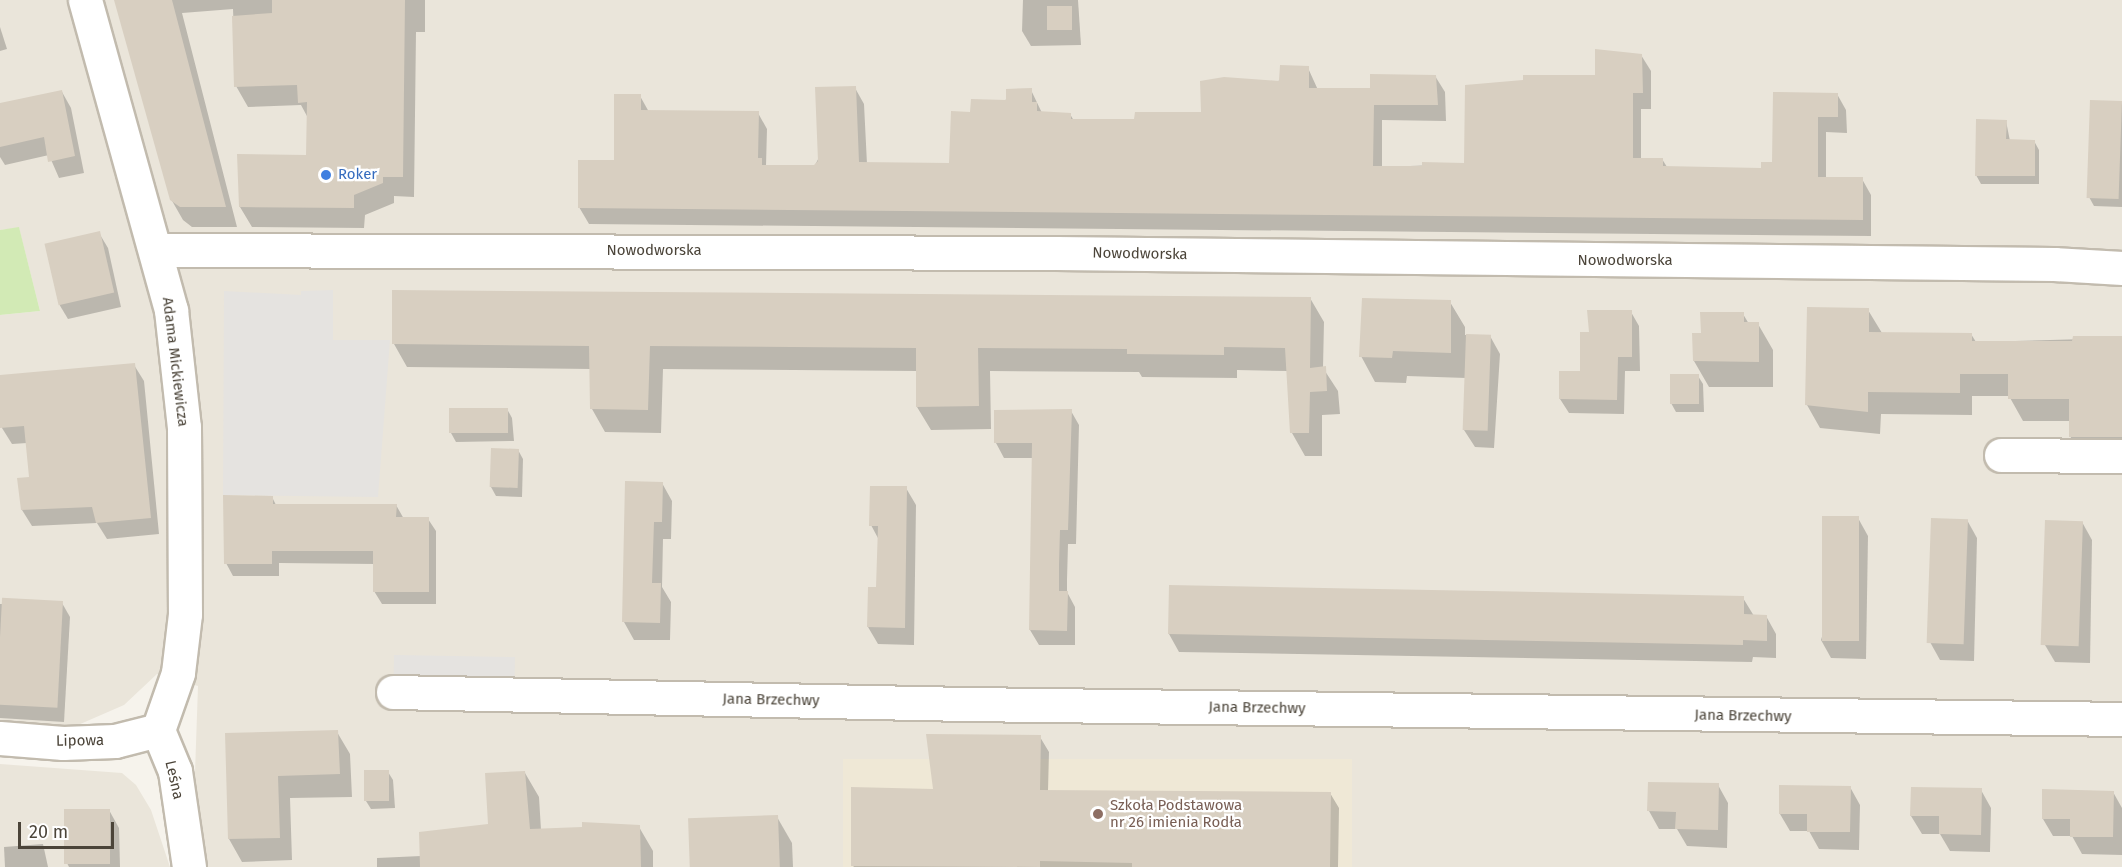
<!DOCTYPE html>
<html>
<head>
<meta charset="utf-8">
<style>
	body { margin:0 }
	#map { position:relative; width:2122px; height:867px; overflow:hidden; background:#f6f3ec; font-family:"Fira Sans",sans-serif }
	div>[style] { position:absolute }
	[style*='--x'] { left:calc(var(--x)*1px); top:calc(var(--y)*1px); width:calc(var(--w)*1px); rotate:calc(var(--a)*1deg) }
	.residential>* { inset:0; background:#eae5da }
	.education>* { inset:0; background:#efe8d6; transform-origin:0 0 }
	.green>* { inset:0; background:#d2eab5 }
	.parking>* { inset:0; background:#e5e3e0; transform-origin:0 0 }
	.shadow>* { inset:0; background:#0003 }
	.building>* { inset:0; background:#d8cfc1; transform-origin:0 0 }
	.roads { filter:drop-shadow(2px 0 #c2bbae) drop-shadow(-2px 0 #c2bbae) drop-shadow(0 2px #c2bbae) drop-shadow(0 -2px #c2bbae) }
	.minor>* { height:33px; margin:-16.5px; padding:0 16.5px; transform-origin:16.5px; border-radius:16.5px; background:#fff }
	.dots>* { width:16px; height:16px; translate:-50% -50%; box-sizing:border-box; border:3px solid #fff; border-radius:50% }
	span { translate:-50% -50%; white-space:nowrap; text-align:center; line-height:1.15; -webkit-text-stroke:4.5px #fff; paint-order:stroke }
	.shop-label { font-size:15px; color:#366cbe }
	.left { translate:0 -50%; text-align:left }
	.street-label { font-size:15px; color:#4b4439 }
	.education-label { font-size:15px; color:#785e54 }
	.scale { position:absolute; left:18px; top:822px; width:96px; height:27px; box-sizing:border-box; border:3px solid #4b4439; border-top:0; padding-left:8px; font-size:18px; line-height:21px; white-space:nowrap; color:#4b4439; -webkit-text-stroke:4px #fff; paint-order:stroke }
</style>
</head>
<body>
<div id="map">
	<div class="residential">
		<div style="clip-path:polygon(0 0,2122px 0,2122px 867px,201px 867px,194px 802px,198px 686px,157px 674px,124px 705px,78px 725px,48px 730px,0 725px,0 315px,40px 311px,19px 228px,0 230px)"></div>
		<div style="clip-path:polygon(0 764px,122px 773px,136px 785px,151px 810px,170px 867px,0 867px)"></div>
	</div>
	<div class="education">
		<div style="left:843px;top:759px;width:509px;height:108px"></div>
	</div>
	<div class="green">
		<div style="clip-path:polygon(19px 227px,40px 311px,0 315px,0 230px)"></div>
	</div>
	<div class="parking">
		<div style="clip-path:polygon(333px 290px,333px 340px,390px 340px,378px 497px,223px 495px,224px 291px,301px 295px,301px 291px)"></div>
		<div style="left:394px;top:655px;width:121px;height:24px;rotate:1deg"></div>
	</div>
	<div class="shadow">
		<div style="clip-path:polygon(116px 0,425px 0,425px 32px,416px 32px,414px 197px,394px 196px,394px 203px,365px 215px,364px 228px,252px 227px,240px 207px,308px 156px,308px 118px,301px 105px,248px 107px,236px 86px,233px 9px,182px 13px,237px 227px,192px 227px,183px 220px,171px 199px)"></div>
		<div style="clip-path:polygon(1023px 0,1078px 0,1081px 45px,1031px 46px,1022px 31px)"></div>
		<div style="clip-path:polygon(0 27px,7px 49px,0 51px)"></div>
		<div style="clip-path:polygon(1596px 51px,1641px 55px,1651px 71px,1651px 109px,1641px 109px,1641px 159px,1662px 159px,1667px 167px,1762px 169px,1774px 164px,1837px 94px,1846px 110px,1847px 133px,1826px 132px,1826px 179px,1862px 179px,1871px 195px,1871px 236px,589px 224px,579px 207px,616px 161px,640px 96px,649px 112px,758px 113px,767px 129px,766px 166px,814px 167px,855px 88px,864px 104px,867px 164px,950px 165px,971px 113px,1031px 90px,1042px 113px,1070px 114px,1074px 121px,1136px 120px,1202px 114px,1308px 68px,1318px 90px,1372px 90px,1435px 76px,1445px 92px,1446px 121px,1382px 120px,1382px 167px,1465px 164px,1596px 76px)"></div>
		<div style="clip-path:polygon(62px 92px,71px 108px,84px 173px,59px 178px,49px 155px,5px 165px,0 157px,0 105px)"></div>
		<div style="clip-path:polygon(2122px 102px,2122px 207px,2094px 206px,2089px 197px)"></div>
		<div style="clip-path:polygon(2006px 121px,2010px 141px,2034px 141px,2039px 150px,2039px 184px,1981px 184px,1976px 175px)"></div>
		<div style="clip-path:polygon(99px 233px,108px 248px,121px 307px,68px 319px,59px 304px)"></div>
		<div style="clip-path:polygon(1310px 298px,1324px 322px,1323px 368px,1338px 391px,1340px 414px,1322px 415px,1322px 456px,1305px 456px,1292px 433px,1288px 371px,1237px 370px,1237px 378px,1142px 377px,1139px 372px,990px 371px,991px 429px,931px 430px,917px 407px,917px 371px,663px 369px,661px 433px,605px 432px,592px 409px,591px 369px,407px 367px,394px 344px)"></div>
		<div style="clip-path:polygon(1450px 302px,1465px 327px,1465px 335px,1490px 336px,1500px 354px,1494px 448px,1475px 447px,1464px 430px,1466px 378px,1407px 376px,1406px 383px,1375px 382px,1361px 356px)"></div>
		<div style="clip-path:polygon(1868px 310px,1882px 333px,1971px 334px,1976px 342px,2122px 338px,2122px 461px,2084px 460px,2070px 436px,2070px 421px,2023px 421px,2009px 396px,1972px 396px,1972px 415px,1881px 414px,1880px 434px,1820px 428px,1807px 405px)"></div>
		<div style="clip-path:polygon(1631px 312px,1639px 326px,1640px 371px,1625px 371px,1624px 414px,1569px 413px,1560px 399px,1561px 372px,1581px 373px,1590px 333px)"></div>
		<div style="clip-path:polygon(1743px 314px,1749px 324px,1758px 324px,1773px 350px,1773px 387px,1709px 387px,1694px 361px,1702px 334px)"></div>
		<div style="clip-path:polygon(134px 365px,144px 381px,159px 534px,107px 539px,97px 523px,32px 526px,22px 510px,30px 478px,27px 443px,12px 444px,2px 428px,0 377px)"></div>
		<div style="clip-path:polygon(1698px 376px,1703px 384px,1704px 412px,1676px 412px,1671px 403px)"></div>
		<div style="clip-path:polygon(507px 409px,512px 418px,514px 441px,456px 442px,451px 433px,451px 410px)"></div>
		<div style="clip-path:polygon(1071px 411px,1079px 425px,1076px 544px,1068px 544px,1067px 580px,1067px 592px,1075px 607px,1075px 645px,1039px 645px,1030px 630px,1033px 458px,1004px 458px,996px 443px,995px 412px)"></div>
		<div style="clip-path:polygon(518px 450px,523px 459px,522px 497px,496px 496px,491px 487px)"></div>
		<div style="clip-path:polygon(626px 483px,662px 483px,672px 501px,671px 539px,663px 539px,662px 587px,671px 602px,670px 640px,634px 640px,624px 622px)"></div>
		<div style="clip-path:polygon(906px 488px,916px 505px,914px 645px,878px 644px,868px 627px,878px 589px,879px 540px,871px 525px)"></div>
		<div style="clip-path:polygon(272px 497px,276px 505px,396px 505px,404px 519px,428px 519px,436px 531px,436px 604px,382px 604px,374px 591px,375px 564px,279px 563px,279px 576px,233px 576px,226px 563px)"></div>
		<div style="clip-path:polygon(1858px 518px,1868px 536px,1866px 659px,1831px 658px,1821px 640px)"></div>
		<div style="clip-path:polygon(1967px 520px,1977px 538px,1974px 661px,1940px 660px,1930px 642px)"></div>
		<div style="clip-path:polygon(2082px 522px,2092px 540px,2090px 663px,2055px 662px,2045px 645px)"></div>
		<div style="clip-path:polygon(1743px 598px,1754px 616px,1766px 616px,1776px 634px,1776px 658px,1753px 657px,1752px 662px,1179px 652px,1169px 634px)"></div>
		<div style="clip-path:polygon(62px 603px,70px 617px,64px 722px,0 718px,0 604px)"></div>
		<div style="clip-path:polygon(337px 732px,350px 754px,352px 797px,290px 798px,292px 860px,242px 862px,229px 839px,226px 734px)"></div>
		<div style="clip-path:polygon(1040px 737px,1049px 752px,1048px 791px,1330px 793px,1339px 808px,1338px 867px,853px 867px,934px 790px)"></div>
		<div style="clip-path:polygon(388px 772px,393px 780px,395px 808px,371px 809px,366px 801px)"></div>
		<div style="clip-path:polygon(525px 773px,539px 797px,541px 830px,639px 827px,653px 851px,653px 867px,377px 867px,377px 858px,421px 856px,489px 825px)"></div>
		<div style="clip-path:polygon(1718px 785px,1728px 803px,1727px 848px,1687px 846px,1677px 829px,1659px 829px,1649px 811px)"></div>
		<div style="clip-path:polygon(1850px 787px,1860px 805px,1859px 850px,1819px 849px,1809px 831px,1790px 831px,1780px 814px)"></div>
		<div style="clip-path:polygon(1981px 790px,1991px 808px,1990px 852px,1950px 851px,1940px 834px,1922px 834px,1911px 816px)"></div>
		<div style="clip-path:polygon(2113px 792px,2122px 808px,2122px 855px,2082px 854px,2072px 836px,2053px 836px,2043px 819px)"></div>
		<div style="clip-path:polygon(109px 810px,119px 828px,120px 867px,69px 867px,67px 863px)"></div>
		<div style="clip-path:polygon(777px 817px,792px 843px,793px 867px,690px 867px)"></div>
		<div style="clip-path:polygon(43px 844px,48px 867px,5px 867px,4px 847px)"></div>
	</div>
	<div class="building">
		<div style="clip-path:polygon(114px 0,172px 0,226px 207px,180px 207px,170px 200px)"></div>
		<div style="clip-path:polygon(272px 0,405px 0,403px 177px,383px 177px,383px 183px,354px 195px,354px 208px,239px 207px,237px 154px,306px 155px,307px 102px,298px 103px,297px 85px,234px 87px,232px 16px,272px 13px)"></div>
		<div style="left:1047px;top:6px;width:25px;height:24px"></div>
		<div style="clip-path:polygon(1595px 49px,1642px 54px,1643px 93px,1633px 93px,1633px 158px,1663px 158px,1663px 166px,1761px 168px,1761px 162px,1772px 162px,1773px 92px,1838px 93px,1838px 117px,1818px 117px,1818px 177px,1863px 177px,1863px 220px,578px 208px,578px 160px,614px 160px,614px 94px,641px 94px,641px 110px,759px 111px,758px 158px,762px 158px,762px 165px,814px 165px,818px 161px,815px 87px,856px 86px,859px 162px,949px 163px,951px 111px,970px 112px,971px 99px,1006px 100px,1006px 89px,1032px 88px,1032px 102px,1037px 102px,1037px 111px,1071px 113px,1071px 119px,1134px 119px,1135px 112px,1201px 112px,1200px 81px,1224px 77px,1279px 81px,1280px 65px,1309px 66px,1309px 88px,1370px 88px,1370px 74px,1436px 75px,1438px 105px,1374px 105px,1373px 166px,1422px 166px,1422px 162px,1464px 163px,1465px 85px,1523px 80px,1523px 75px,1595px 75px)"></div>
		<div style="clip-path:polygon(62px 90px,75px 156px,48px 162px,44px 137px,0 147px,0 103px)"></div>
		<div style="left:2090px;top:100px;width:32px;height:98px;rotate:2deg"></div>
		<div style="clip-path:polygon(1976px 119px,2007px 120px,2006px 139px,2035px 140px,2035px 176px,1975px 176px)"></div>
		<div style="left:100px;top:231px;width:63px;height:57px;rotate:77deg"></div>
		<div style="clip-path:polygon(392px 290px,1311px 297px,1310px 368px,1326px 366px,1327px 391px,1310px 392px,1309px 433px,1290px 433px,1285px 348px,1224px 347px,1224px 355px,1127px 354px,1127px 349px,978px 348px,979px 406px,916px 407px,916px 348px,650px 346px,648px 410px,590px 409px,589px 346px,392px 344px)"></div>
		<div style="clip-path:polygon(1362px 298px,1451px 300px,1451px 353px,1393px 351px,1392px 358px,1359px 357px)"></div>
		<div style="clip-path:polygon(1807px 307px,1869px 308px,1869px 332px,1972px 333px,1972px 341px,2072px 341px,2073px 336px,2122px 336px,2122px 437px,2069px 437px,2069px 399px,2008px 399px,2008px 374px,1960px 374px,1960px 393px,1868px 392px,1868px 412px,1805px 405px)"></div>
		<div style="clip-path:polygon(1587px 310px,1632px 310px,1632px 357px,1618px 357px,1617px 400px,1559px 399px,1559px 371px,1580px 371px,1580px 332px,1589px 332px)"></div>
		<div style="clip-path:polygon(1700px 312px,1744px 312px,1744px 322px,1759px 322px,1759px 362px,1693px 361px,1692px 333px,1701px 333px)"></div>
		<div style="left:1466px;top:334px;width:25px;height:96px;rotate:2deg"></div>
		<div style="clip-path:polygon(135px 363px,151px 518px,96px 523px,92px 507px,21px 510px,17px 478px,29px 477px,24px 426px,0 428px,0 375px)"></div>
		<div style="left:1670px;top:374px;width:29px;height:30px"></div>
		<div style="left:449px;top:408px;width:59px;height:25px"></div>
		<div style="clip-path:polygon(1072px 409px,1068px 530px,1060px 530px,1059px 565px,1059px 591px,1068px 591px,1067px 631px,1029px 630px,1032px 443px,994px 443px,994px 410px)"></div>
		<div style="left:491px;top:448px;width:28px;height:39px;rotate:2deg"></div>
		<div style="clip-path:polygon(625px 481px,663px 482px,662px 522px,654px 522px,652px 583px,661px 583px,660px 623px,622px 622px)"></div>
		<div style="clip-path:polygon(870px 486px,907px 486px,905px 628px,867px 627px,868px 587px,876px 587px,878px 526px,869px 526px)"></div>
		<div style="clip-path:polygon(223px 495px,273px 496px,273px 504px,397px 504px,396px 517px,429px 517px,429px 592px,373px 592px,373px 551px,272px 551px,272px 564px,224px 564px)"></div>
		<div style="left:1822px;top:516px;width:37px;height:125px"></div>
		<div style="left:1931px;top:518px;width:37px;height:125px;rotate:2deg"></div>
		<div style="left:2045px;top:520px;width:38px;height:125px;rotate:2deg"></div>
		<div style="clip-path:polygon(1169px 585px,1744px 596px,1744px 614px,1767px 615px,1767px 641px,1743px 640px,1743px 645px,1168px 634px)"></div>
		<div style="left:63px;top:601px;width:107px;height:61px;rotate:93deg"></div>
		<div style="clip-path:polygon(338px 730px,340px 774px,278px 776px,280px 838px,228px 839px,225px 733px)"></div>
		<div style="clip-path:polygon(926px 734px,1041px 735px,1040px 790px,1331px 792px,1330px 867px,1132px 867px,1132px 863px,1040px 861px,1040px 867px,851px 866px,851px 787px,933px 789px)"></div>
		<div style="left:364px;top:770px;width:25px;height:31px"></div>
		<div style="clip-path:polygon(525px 771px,530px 829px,582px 827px,582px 822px,640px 825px,641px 867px,420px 867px,419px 832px,488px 824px,485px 773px)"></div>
		<div style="clip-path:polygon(1648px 782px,1719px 783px,1718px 830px,1675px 829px,1676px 812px,1647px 811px)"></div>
		<div style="clip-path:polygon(1779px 785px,1851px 786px,1850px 832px,1807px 832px,1807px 814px,1779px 814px)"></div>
		<div style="clip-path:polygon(1911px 787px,1982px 788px,1981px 835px,1939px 834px,1939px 816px,1910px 816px)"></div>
		<div style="clip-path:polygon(2042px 789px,2114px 791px,2113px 837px,2070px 837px,2070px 819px,2042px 819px)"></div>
		<div style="left:64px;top:809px;width:46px;height:55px"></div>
		<div style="left:778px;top:815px;width:52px;height:90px;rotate:88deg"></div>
	</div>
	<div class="roads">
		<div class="minor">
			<div style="--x:85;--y:0;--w:322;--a:74.5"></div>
			<div style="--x:171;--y:310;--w:118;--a:83.7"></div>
			<div style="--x:184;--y:427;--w:187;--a:89.7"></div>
			<div style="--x:185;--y:614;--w:59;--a:96.8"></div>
			<div style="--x:178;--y:673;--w:60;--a:109.3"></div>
			<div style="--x:157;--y:250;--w:899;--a:0.19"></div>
			<div style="--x:1056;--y:253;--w:998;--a:0.63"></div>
			<div style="--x:2054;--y:264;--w:68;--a:3.4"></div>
			<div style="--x:2001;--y:455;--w:121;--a:0.5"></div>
			<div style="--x:393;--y:692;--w:573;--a:1.2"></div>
			<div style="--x:966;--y:704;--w:1156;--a:0.74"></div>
			<div style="--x:158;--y:730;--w:44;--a:67.5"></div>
			<div style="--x:175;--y:771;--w:97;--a:81.7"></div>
			<div style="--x:0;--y:738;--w:63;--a:4.5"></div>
			<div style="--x:63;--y:743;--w:52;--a:-2.2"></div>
			<div style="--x:115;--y:741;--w:44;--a:-14.3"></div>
		</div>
	</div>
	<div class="dots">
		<div style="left:326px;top:175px;background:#3f7fe0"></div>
		<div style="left:1098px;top:814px;background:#8d6e63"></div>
	</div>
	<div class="shop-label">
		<span class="left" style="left:338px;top:175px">Roker</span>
	</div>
	<div class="street-label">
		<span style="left:654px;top:251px">Nowodworska</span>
		<span style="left:1140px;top:254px;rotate:1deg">Nowodworska</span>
		<span style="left:1625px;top:261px">Nowodworska</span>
		<span style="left:175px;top:362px;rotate:83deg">Adama Mickiewicza</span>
		<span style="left:771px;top:700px;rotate:1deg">Jana Brzechwy</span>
		<span style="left:1257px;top:708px;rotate:1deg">Jana Brzechwy</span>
		<span style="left:1743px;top:716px;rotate:1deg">Jana Brzechwy</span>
		<span style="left:80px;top:741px;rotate:-1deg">Lipowa</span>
		<span style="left:174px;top:780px;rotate:77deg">Leśna</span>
	</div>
	<div class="education-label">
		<span class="left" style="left:1110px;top:814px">Szkoła Podstawowa<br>nr 26 imienia Rodła</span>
	</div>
	<div class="scale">20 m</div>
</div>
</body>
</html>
